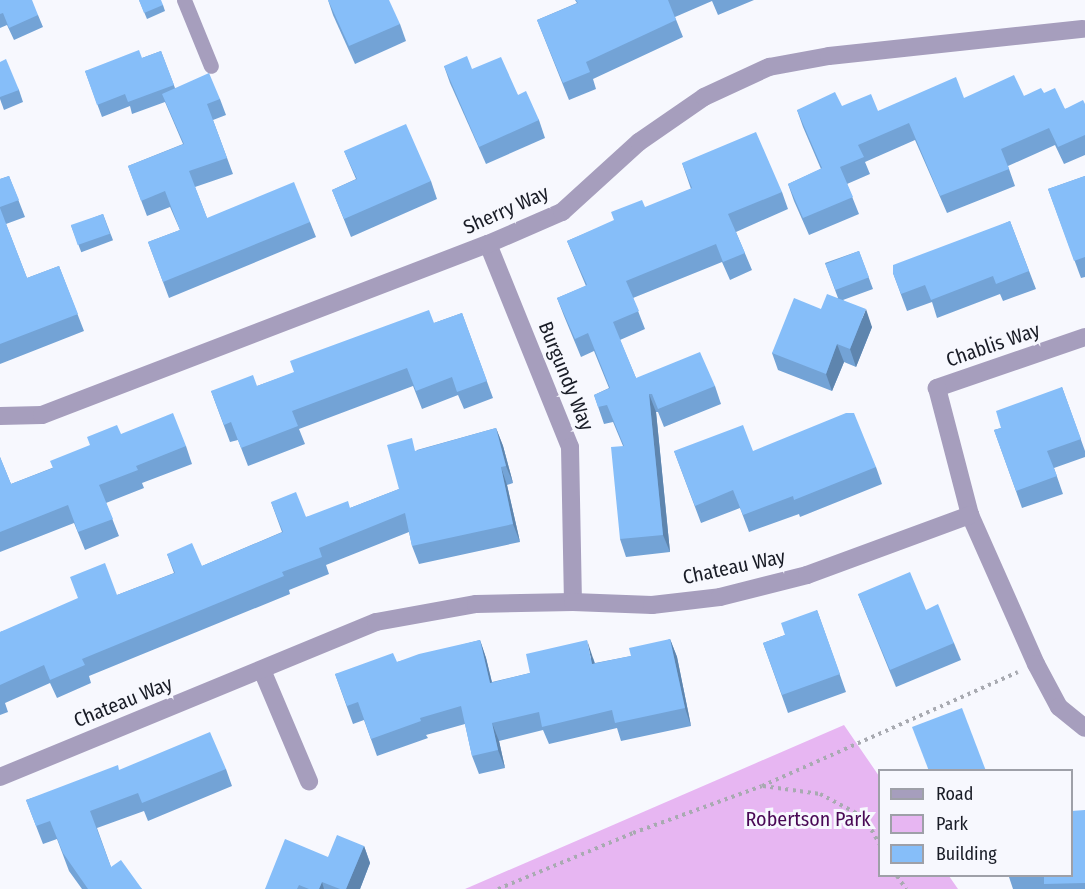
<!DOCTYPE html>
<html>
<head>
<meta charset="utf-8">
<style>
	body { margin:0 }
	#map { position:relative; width:1085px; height:889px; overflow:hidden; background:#f7f8fe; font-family:"Fira Sans Condensed",sans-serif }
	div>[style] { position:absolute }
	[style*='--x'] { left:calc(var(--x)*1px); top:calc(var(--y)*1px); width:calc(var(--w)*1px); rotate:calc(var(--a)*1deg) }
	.green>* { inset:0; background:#e7b6f2 }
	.path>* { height:4px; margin-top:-2px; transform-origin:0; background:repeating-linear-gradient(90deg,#a8aab1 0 3px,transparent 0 7.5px) }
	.lane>* { height:15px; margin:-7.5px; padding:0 7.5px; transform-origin:7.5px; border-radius:7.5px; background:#a69ebd }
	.street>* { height:18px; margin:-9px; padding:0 9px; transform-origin:9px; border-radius:9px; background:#a69ebd }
	.wall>* { inset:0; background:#73a3d6; transform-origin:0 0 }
	.shaded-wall>* { inset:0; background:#5e85ae }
	.building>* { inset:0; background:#86bef9; transform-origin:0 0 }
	span { translate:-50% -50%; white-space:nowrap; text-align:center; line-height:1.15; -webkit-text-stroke:6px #f7f8fe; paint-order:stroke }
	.street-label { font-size:20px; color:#191c26 }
	.park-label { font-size:20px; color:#490855 }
	.legend { position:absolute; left:878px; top:769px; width:195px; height:108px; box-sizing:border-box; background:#f7f8fe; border:2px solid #9ea0a8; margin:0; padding:8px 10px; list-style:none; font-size:18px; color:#191c26 }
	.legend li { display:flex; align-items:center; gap:12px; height:30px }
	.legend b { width:30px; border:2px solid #9ea0a8 }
</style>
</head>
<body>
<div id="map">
	<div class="green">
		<div style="clip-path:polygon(844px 725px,879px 776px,880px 876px,949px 876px,958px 889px,465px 889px)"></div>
	</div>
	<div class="path">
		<div style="--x:763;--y:786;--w:58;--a:8"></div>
		<div style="--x:820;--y:794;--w:50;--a:27.6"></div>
		<div style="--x:864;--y:817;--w:32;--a:60"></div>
		<div style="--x:897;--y:876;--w:16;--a:55"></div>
		<div style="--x:498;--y:889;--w:146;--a:-22.5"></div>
		<div style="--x:633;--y:833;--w:137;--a:-20"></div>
		<div style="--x:762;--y:786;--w:280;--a:-24"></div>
	</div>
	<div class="lane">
		<div style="--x:184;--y:0;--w:71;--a:67.8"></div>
	</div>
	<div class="street">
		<div style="--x:488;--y:244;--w:219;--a:68"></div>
		<div style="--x:570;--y:447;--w:155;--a:88.9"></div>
		<div style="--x:1085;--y:337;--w:157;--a:161"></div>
		<div style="--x:937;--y:388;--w:131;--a:75.4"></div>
		<div style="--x:970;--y:515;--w:163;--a:66.1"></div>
		<div style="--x:1036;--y:664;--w:49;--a:61.9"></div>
		<div style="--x:1059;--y:707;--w:33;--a:39"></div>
		<div style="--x:0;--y:416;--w:42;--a:-1.4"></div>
		<div style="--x:42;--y:415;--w:478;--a:-21"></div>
		<div style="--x:488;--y:244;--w:81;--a:-23.4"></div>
		<div style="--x:562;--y:212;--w:104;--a:-42.3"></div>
		<div style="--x:639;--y:142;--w:79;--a:-34.7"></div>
		<div style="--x:704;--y:97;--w:72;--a:-24.8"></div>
		<div style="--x:769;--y:67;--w:61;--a:-10.4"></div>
		<div style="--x:829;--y:56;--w:255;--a:-6.1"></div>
		<div style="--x:262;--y:670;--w:121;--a:67.1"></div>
		<div style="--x:0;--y:777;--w:407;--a:-22.4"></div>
		<div style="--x:376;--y:622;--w:102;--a:-10.2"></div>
		<div style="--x:476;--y:604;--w:97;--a:-1.2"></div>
		<div style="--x:573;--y:602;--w:79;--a:2.2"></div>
		<div style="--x:652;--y:605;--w:68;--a:-6.7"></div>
		<div style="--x:720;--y:597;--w:90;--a:-14.2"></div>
		<div style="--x:807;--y:575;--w:174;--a:-20.2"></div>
	</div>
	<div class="wall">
		<div style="clip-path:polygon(0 0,38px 15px,43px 27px,14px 40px,7px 25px,0 28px)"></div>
		<div style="clip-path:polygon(139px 0,163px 5px,165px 11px,147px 19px)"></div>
		<div style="clip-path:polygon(328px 0,400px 24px,406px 41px,355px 64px,333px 15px)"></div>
		<div style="clip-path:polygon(575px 0,754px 0,718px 15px,712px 1px,675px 17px,683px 37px,593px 79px,596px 89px,569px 100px,537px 20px,577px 3px)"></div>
		<div style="clip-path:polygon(161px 51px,175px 88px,220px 99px,226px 115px,213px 120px,233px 174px,195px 187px,207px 218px,310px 222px,316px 237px,169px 298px,148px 242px,180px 230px,170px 207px,147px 216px,128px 166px,183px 144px,165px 102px,132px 114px,130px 106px,102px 117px,85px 71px,142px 58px)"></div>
		<div style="clip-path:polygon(0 62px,19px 90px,23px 102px,4px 110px,0 99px)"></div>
		<div style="clip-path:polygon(444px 66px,472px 69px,518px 95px,539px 120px,545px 138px,486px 164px,450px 83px)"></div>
		<div style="clip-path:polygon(1044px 93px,1065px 109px,1085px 104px,1085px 155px,1064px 164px,1055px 145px,1008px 166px,1015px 186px,947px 213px,915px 140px,865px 162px,870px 174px,847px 184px,859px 214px,809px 235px,794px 201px,788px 184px,821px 169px,803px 127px,797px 110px,842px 106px,878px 111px,964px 98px,1024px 96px)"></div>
		<div style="clip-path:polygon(344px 151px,431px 181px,437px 199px,351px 237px,332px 190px,356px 179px)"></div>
		<div style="clip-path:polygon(682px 163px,782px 192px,788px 209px,736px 232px,752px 270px,730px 280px,722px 262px,633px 298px,645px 329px,620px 340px,636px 378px,715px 386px,721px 404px,664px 427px,658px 412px,656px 412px,670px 552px,626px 557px,620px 539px,623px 446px,613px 422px,604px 424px,594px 395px,609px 388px,594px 351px,581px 357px,564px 316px,557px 298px,586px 286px,567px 241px,691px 189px)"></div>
		<div style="clip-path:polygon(9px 176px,25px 217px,6px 224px,27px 278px,59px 266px,84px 331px,0 364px,0 179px)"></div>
		<div style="clip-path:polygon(1085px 176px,1085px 277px,1081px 278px,1048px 189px)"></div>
		<div style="left:103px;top:214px;width:28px;height:34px;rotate:69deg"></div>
		<div style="clip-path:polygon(1010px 221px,1036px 289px,1003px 301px,1000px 294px,937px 318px,932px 302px,907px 311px,893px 273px)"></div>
		<div style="clip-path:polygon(859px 251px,873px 289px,843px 300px,872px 327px,856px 367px,844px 362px,832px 391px,778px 370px,772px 353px,821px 309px,838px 298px,825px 263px)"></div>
		<div style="clip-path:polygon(462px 313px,493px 398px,464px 409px,458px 395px,422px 409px,413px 386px,299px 429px,305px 444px,248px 466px,238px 440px,230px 442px,211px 391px,257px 386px)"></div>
		<div style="clip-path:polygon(1062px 387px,1085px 451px,1085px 457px,1054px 468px,1063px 494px,1022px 508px,994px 430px,1001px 428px)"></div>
		<div style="clip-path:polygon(496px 428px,503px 446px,513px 483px,507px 485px,520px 542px,419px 564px,412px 546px,409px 532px,326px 565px,329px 574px,289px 590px,290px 594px,89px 676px,91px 683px,57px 698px,50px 683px,5px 703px,8px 712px,0 715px,0 632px,117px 595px,174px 573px,167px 554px,202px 566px,282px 532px,271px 502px,306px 517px,350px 508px,399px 489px,417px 450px)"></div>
		<div style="clip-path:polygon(121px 434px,186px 446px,192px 464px,142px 483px,144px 488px,106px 503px,119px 536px,85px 550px,74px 523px,0 552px,0 457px,11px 484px,52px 468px)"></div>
		<div style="clip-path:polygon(674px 451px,753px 451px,876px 467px,882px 484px,800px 517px,799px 514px,749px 532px,740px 508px,701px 523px)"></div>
		<div style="clip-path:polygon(858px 594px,926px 610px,954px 643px,961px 660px,896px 687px)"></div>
		<div style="clip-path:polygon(817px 610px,846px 692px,788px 713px,763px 643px,785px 635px)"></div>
		<div style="clip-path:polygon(670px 639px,677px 657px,691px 726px,621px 741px,617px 728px,549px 744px,543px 730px,499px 741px,505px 768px,479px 774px,472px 756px,465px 724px,426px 735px,428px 738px,377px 756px,364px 720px,353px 724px,335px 674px,397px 662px,480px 640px,486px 658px,492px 682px,593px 658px,595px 663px,631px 656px)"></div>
		<div style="clip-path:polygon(226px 769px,232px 786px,148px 821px,144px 811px,97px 828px,111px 867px,142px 889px,82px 889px,69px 871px,57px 839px,43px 844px,26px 800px,119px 770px)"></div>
		<div style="clip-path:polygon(1085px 810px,1085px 889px,1013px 889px,1009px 877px)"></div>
		<div style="clip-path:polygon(364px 846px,370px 863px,360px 889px,265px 889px,328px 857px)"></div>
	</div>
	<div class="shaded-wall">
		<div style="clip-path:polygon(866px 309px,872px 327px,856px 367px,850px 349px)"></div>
		<div style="clip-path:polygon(837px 344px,844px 362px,832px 391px,826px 374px)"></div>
		<div style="clip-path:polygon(649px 394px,656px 412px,670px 552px,663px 535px)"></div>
		<div style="clip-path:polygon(496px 428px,503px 446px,513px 483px,506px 466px)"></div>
		<div style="clip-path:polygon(501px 467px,507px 485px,520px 542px,513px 524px)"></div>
		<div style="clip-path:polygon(670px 639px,677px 657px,691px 726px,685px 708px)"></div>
		<div style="clip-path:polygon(480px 640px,486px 658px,496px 700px,490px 683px)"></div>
		<div style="clip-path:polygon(587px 640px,593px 658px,599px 681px,592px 664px)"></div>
		<div style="clip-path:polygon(492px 723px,499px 741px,505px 768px,498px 750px)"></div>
		<div style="clip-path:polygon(364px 846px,370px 863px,360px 889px,346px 889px)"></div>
		<div style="clip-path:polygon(322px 882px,324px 889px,319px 889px)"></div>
	</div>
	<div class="building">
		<div style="clip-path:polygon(0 0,32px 0,38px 15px,9px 28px,3px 13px,0 14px)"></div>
		<div style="clip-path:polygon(139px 0,161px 0,163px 5px,144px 13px)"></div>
		<div style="clip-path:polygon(328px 0,389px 0,400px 24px,349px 46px)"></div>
		<div style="clip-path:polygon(576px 0,668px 0,676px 20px,586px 62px,590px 72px,563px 83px,537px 20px,578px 3px)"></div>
		<div style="clip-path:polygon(139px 50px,142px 58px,161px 51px,174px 85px,128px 102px,125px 94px,97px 105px,85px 71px)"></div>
		<div style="clip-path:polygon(467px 56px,472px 69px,501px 57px,518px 95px,526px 91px,539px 120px,479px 147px,444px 66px)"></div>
		<div style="clip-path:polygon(6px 59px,19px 90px,0 97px,0 62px)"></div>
		<div style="clip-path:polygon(209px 73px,220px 99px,207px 104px,227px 158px,189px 171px,207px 218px,294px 182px,310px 222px,163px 282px,148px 242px,180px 230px,165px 191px,141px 201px,128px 166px,184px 144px,162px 94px)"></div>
		<div style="clip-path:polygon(1014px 75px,1024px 96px,1041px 88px,1044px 93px,1055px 88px,1065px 109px,1083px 100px,1085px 104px,1085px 135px,1058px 147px,1049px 128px,1001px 149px,1009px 169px,940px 196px,909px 123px,858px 145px,864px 157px,840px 167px,853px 197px,803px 218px,788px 184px,822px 168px,797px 110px,835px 92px,842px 106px,871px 94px,878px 111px,956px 77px,964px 98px)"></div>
		<div style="clip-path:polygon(406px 124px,431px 181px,344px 219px,332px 190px,357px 179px,344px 151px)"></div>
		<div style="clip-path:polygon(756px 132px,782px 192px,728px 214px,745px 253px,723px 262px,716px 244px,626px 281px,639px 311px,613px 322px,636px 378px,700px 352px,715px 386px,658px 409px,652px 394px,649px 394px,663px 535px,620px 539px,611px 447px,624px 446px,607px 405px,598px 407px,594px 395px,610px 388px,588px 333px,575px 339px,557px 298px,587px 285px,567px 241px,614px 220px,611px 212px,642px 200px,645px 207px,692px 188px,682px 163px)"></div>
		<div style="clip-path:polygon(9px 176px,19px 200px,0 207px,0 179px)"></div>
		<div style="clip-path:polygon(1085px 176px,1085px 257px,1074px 261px,1048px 189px)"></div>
		<div style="clip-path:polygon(0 208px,27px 278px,59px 266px,78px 314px,0 344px)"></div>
		<div style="left:103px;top:214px;width:21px;height:34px;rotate:71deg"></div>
		<div style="clip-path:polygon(1010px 221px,1029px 271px,996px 284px,993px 276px,931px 300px,925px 285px,901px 294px,893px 273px,893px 265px)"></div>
		<div style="left:859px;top:251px;width:28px;height:36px;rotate:69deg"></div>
		<div style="clip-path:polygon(827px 294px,866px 309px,850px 349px,837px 344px,826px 374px,772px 353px,794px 298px,821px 309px)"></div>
		<div style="clip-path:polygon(429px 310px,434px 323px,462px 313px,487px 381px,457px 392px,452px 377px,416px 391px,407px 368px,292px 411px,298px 426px,241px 448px,231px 422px,224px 425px,211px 391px,253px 375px,257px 386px,294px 372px,290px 361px)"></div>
		<div style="clip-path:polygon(1062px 387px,1081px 439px,1047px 451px,1057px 476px,1016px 491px,994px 430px,1001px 428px,996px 411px)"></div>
		<div style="clip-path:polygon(173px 413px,186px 446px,136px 466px,138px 470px,99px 485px,113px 519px,78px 532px,68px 505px,0 532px,0 457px,11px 484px,53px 468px,50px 461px,90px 445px,87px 437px,117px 425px,121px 434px)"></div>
		<div style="clip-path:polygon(846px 413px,854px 413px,876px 467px,794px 500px,793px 496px,743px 515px,733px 490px,695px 506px,674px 451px,743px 425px,753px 451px)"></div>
		<div style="clip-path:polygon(496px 428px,506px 466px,501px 467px,513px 524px,412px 546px,405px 513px,319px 548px,322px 557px,282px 572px,284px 576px,82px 659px,85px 665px,50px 680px,44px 665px,0 685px,0 632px,78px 598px,70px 577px,105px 563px,117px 595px,175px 573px,167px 554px,192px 543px,202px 566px,283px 532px,271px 502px,296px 492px,306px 517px,348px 501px,350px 508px,399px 489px,387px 445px,412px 438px,415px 451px)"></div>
		<div style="clip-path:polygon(910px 572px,926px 610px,938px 604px,954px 643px,890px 670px,858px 594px)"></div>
		<div style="clip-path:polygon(817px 610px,840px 674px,782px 695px,763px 643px,785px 635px,781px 623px)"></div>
		<div style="clip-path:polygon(670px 639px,685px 708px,615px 723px,612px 710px,542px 727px,539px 712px,492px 723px,498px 750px,472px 756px,461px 706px,420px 718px,421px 721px,371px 739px,358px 702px,347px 706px,335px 674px,393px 653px,397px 662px,419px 654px,480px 640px,490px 683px,530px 673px,526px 654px,587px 640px,592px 664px,631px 656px,629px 648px)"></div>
		<div style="clip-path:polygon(962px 708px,986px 771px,929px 771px,912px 727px)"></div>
		<div style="clip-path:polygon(210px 732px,226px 769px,142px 803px,138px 793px,90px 811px,111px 867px,121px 860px,142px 889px,88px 889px,63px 853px,50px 821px,36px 826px,26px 800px,118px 765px,119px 770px)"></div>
		<div style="clip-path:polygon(1085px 810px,1085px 883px,1044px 884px,1044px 876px,1009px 877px,1009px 876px,1071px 876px,1071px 811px)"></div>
		<div style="clip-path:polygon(337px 835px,364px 846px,346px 889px,340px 889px,322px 882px,319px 889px,309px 889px,299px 885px,297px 889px,265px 889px,285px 839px,328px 857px)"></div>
	</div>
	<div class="street-label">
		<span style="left:506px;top:210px;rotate:-24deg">Sherry Way</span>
		<span style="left:993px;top:345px;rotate:-19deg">Chablis Way</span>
		<span style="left:566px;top:376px;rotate:68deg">Burgundy Way</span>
		<span style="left:734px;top:567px;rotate:-12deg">Chateau Way</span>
		<span style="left:123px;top:702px;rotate:-22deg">Chateau Way</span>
	</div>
	<div class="park-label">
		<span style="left:808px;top:819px">Robertson Park</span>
	</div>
	<ul class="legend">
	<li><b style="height:8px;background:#a69ebd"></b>Road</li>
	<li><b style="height:16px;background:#e7b6f2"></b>Park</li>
	<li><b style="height:16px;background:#86bef9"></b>Building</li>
	</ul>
</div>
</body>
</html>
